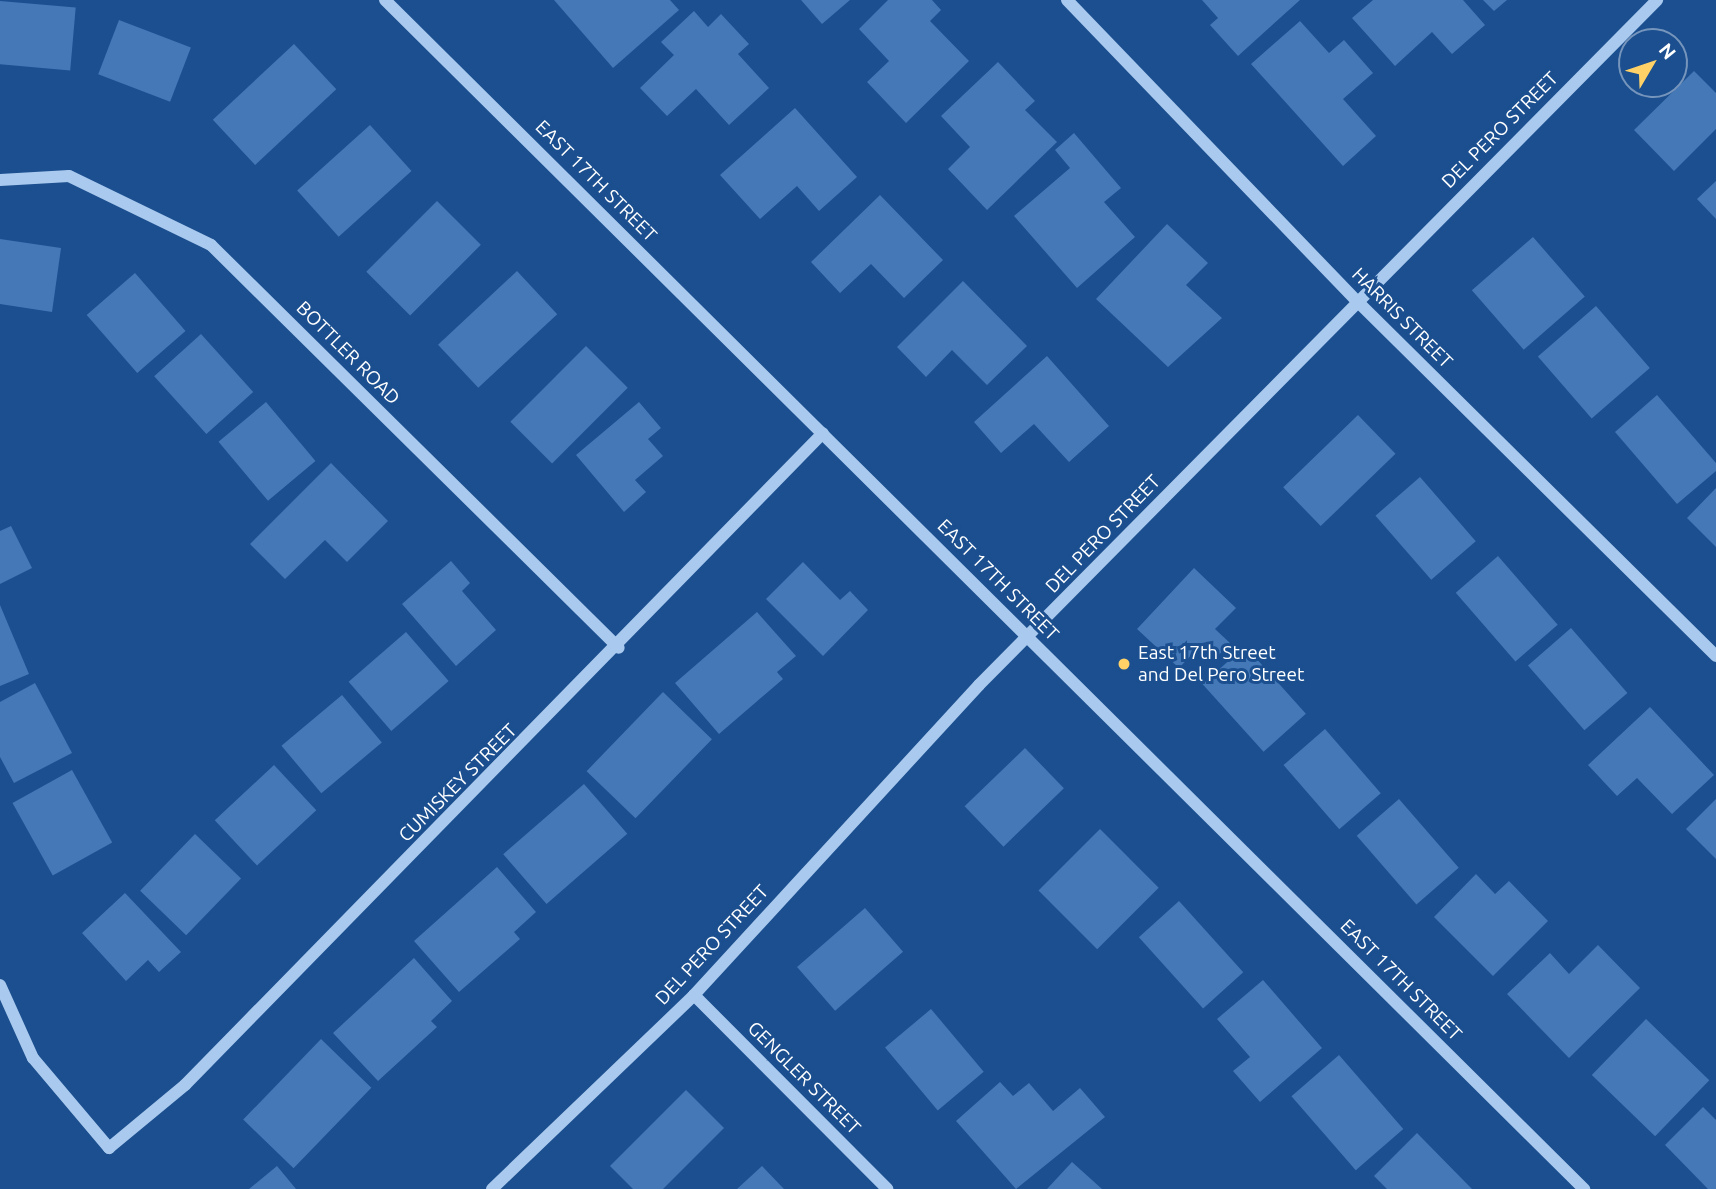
<!DOCTYPE html>
<html>
<head>
<meta charset="utf-8">
<style>
	body { margin:0 }
	#map { position:relative; width:1716px; height:1189px; overflow:hidden; background:#1b4f8f; font-family:Ubuntu,sans-serif }
	div>[style] { position:absolute }
	[style*='--x'] { left:calc(var(--x)*1px); top:calc(var(--y)*1px); width:calc(var(--w)*1px); rotate:calc(var(--a)*1deg) }
	.building>* { inset:0; background:#4478b7; transform-origin:0 0 }
	.minor>* { height:12px; margin:-6px; padding:0 6px; transform-origin:6px; border-radius:6px; background:#a9c9ee }
	.dots>* { width:19px; height:19px; translate:-50% -50%; box-sizing:border-box; border:4px solid #1b4f8f; border-radius:50% }
	span { translate:-50% -50%; white-space:nowrap; text-align:center; line-height:1.15; -webkit-text-stroke:6px #1b4f8f; paint-order:stroke }
	.street-label { font-size:19px; color:#fff }
	.poi-label { font-size:19px; color:#fff }
	.left { translate:0 -50%; text-align:left }
	.north { position:absolute; left:1618px; top:28px; width:70px; height:70px; box-sizing:border-box; background:#1b4f8f; border:2px solid #7695bc; border-radius:50%; rotate:51deg; font-size:19px; font-weight:700; line-height:28px; text-align:center; color:#fff }
	.north::after { content:''; display:block; margin:auto; width:24px; height:32px; background:#ffd166; clip-path:polygon(50% 0,100% 100%,50% 72%,0 100%) }
</style>
</head>
<body>
<div id="map">
	<div class="building">
		<div style="clip-path:polygon(554px 0,670px 0,679px 10px,613px 68px)"></div>
		<div style="clip-path:polygon(801px 0,850px 0,822px 24px)"></div>
		<div style="clip-path:polygon(888px 0,932px 0,941px 10px,930px 21px,969px 61px,906px 123px,867px 82px,889px 61px,859px 29px)"></div>
		<div style="clip-path:polygon(1202px 0,1300px 0,1238px 56px,1210px 25px,1218px 18px)"></div>
		<div style="clip-path:polygon(1373px 0,1463px 0,1485px 25px,1452px 54px,1432px 32px,1395px 66px,1352px 18px)"></div>
		<div style="clip-path:polygon(1483px 0,1507px 0,1494px 11px)"></div>
		<div style="left:0;top:1px;width:76px;height:63px;rotate:5deg"></div>
		<div style="clip-path:polygon(694px 11px,708px 27px,721px 14px,749px 44px,738px 54px,769px 88px,729px 125px,696px 89px,667px 116px,640px 88px,674px 55px,661px 42px)"></div>
		<div style="left:119px;top:20px;width:77px;height:58px;rotate:21deg"></div>
		<div style="clip-path:polygon(1300px 21px,1329px 53px,1344px 40px,1373px 73px,1343px 99px,1376px 136px,1343px 166px,1251px 64px)"></div>
		<div style="left:294px;top:44px;width:62px;height:111px;rotate:47deg"></div>
		<div style="clip-path:polygon(998px 62px,1035px 101px,1025px 110px,1057px 142px,987px 210px,948px 169px,970px 147px,941px 116px)"></div>
		<div style="clip-path:polygon(1694px 71px,1716px 93px,1716px 129px,1674px 171px,1634px 130px)"></div>
		<div style="clip-path:polygon(795px 108px,857px 177px,819px 211px,797px 186px,760px 219px,720px 175px)"></div>
		<div style="left:370px;top:125px;width:62px;height:98px;rotate:48deg"></div>
		<div style="clip-path:polygon(1074px 133px,1121px 188px,1104px 202px,1135px 237px,1077px 288px,1014px 216px,1070px 168px,1055px 150px)"></div>
		<div style="clip-path:polygon(1716px 181px,1716px 219px,1697px 199px)"></div>
		<div style="clip-path:polygon(880px 195px,943px 260px,904px 298px,871px 264px,840px 293px,811px 262px)"></div>
		<div style="left:437px;top:201px;width:62px;height:100px;rotate:45deg"></div>
		<div style="clip-path:polygon(1167px 224px,1208px 263px,1186px 285px,1222px 318px,1168px 367px,1096px 299px)"></div>
		<div style="left:1533px;top:237px;width:79px;height:81px;rotate:49deg"></div>
		<div style="clip-path:polygon(0 239px,61px 248px,52px 312px,0 304px)"></div>
		<div style="left:517px;top:271px;width:59px;height:108px;rotate:47deg"></div>
		<div style="left:135px;top:273px;width:77px;height:64px;rotate:49deg"></div>
		<div style="clip-path:polygon(963px 281px,1027px 346px,987px 385px,952px 350px,926px 377px,897px 347px)"></div>
		<div style="left:1596px;top:306px;width:82px;height:77px;rotate:49deg"></div>
		<div style="left:201px;top:334px;width:78px;height:63px;rotate:48deg"></div>
		<div style="left:586px;top:346px;width:59px;height:107px;rotate:45deg"></div>
		<div style="clip-path:polygon(1047px 356px,1109px 426px,1069px 462px,1034px 424px,1001px 453px,974px 422px)"></div>
		<div style="clip-path:polygon(1657px 395px,1716px 463px,1716px 471px,1677px 504px,1615px 432px)"></div>
		<div style="left:266px;top:402px;width:77px;height:62px;rotate:50deg"></div>
		<div style="clip-path:polygon(639px 402px,661px 428px,648px 439px,663px 456px,635px 480px,646px 492px,624px 512px,576px 455px)"></div>
		<div style="left:1358px;top:415px;width:54px;height:104px;rotate:46deg"></div>
		<div style="clip-path:polygon(331px 463px,388px 521px,347px 562px,325px 540px,285px 579px,250px 544px)"></div>
		<div style="left:1420px;top:477px;width:85px;height:59px;rotate:49deg"></div>
		<div style="clip-path:polygon(1716px 488px,1716px 547px,1687px 518px)"></div>
		<div style="clip-path:polygon(11px 526px,32px 568px,0 584px,0 531px)"></div>
		<div style="left:1498px;top:556px;width:91px;height:56px;rotate:49deg"></div>
		<div style="clip-path:polygon(451px 561px,470px 583px,462px 591px,496px 630px,456px 666px,402px 604px)"></div>
		<div style="clip-path:polygon(803px 562px,840px 600px,850px 591px,868px 610px,823px 656px,766px 599px)"></div>
		<div style="clip-path:polygon(1194px 568px,1236px 608px,1215px 629px,1230px 643px,1214px 660px,1200px 646px,1179px 668px,1137px 629px)"></div>
		<div style="clip-path:polygon(0 605px,29px 674px,0 686px)"></div>
		<div style="clip-path:polygon(757px 612px,796px 656px,777px 672px,783px 679px,719px 734px,675px 683px)"></div>
		<div style="left:1571px;top:628px;width:86px;height:57px;rotate:49deg"></div>
		<div style="left:406px;top:632px;width:65px;height:76px;rotate:49deg"></div>
		<div style="left:1245px;top:646px;width:91px;height:57px;rotate:48deg"></div>
		<div style="clip-path:polygon(35px 683px,72px 753px,14px 783px,0 757px,0 702px)"></div>
		<div style="left:663px;top:692px;width:68px;height:110px;rotate:44deg"></div>
		<div style="left:342px;top:695px;width:62px;height:79px;rotate:50deg"></div>
		<div style="clip-path:polygon(1650px 707px,1714px 775px,1672px 814px,1637px 778px,1617px 796px,1588px 765px)"></div>
		<div style="left:1325px;top:729px;width:85px;height:55px;rotate:49deg"></div>
		<div style="left:1025px;top:748px;width:56px;height:84px;rotate:46deg"></div>
		<div style="left:274px;top:765px;width:62px;height:81px;rotate:47deg"></div>
		<div style="left:72px;top:770px;width:83px;height:68px;rotate:61deg"></div>
		<div style="left:584px;top:784px;width:66px;height:107px;rotate:49deg"></div>
		<div style="left:1399px;top:799px;width:91px;height:56px;rotate:49deg"></div>
		<div style="clip-path:polygon(1716px 799px,1716px 859px,1686px 829px)"></div>
		<div style="left:1100px;top:829px;width:83px;height:87px;rotate:45deg"></div>
		<div style="left:195px;top:834px;width:64px;height:79px;rotate:44deg"></div>
		<div style="clip-path:polygon(497px 867px,536px 912px,514px 932px,520px 939px,459px 992px,414px 941px)"></div>
		<div style="clip-path:polygon(1476px 874px,1495px 894px,1509px 881px,1548px 921px,1493px 976px,1434px 917px)"></div>
		<div style="clip-path:polygon(125px 893px,181px 952px,159px 972px,148px 960px,126px 981px,82px 933px)"></div>
		<div style="left:1179px;top:901px;width:96px;height:54px;rotate:48deg"></div>
		<div style="left:865px;top:908px;width:58px;height:90px;rotate:49deg"></div>
		<div style="clip-path:polygon(1598px 945px,1640px 988px,1569px 1058px,1507px 994px,1550px 953px,1569px 974px)"></div>
		<div style="clip-path:polygon(414px 958px,452px 1001px,431px 1021px,437px 1027px,378px 1081px,333px 1033px)"></div>
		<div style="clip-path:polygon(1263px 980px,1322px 1048px,1260px 1102px,1233px 1071px,1250px 1057px,1217px 1019px)"></div>
		<div style="left:931px;top:1009px;width:82px;height:60px;rotate:50deg"></div>
		<div style="left:1646px;top:1019px;width:88px;height:78px;rotate:44deg"></div>
		<div style="left:321px;top:1039px;width:70px;height:112px;rotate:44deg"></div>
		<div style="left:1339px;top:1055px;width:98px;height:63px;rotate:49deg"></div>
		<div style="clip-path:polygon(1000px 1082px,1013px 1096px,1029px 1083px,1053px 1111px,1080px 1088px,1105px 1117px,1016px 1189px,956px 1121px)"></div>
		<div style="clip-path:polygon(686px 1090px,724px 1128px,663px 1189px,633px 1189px,610px 1166px)"></div>
		<div style="clip-path:polygon(1703px 1107px,1716px 1120px,1716px 1189px,1708px 1189px,1665px 1145px)"></div>
		<div style="clip-path:polygon(1417px 1133px,1472px 1189px,1387px 1189px,1374px 1176px)"></div>
		<div style="clip-path:polygon(1072px 1162px,1102px 1189px,1047px 1189px)"></div>
		<div style="clip-path:polygon(277px 1166px,296px 1189px,249px 1189px)"></div>
		<div style="clip-path:polygon(762px 1166px,784px 1189px,737px 1189px)"></div>
	</div>
	<div class="minor">
		<div style="--x:385;--y:0;--w:1689;--a:44.76"></div>
		<div style="--x:1067;--y:0;--w:418;--a:46.1"></div>
		<div style="--x:1357;--y:301;--w:505;--a:44.68"></div>
		<div style="--x:0;--y:180;--w:69;--a:-3.3"></div>
		<div style="--x:69;--y:176;--w:158;--a:25.9"></div>
		<div style="--x:211;--y:245;--w:573;--a:44.65"></div>
		<div style="--x:0;--y:985;--w:80;--a:65.7"></div>
		<div style="--x:33;--y:1058;--w:118;--a:49.8"></div>
		<div style="--x:109;--y:1148;--w:99;--a:-39.7"></div>
		<div style="--x:185;--y:1085;--w:912;--a:-45.62"></div>
		<div style="--x:694;--y:995;--w:274;--a:45.1"></div>
		<div style="--x:492;--y:1189;--w:280;--a:-43.8"></div>
		<div style="--x:694;--y:995;--w:421;--a:-47.4"></div>
		<div style="--x:979;--y:685;--w:964;--a:-45.29"></div>
	</div>
	<div class="dots">
		<div style="left:1124px;top:664px;background:#ffd166"></div>
	</div>
	<div class="street-label">
		<span style="left:1500px;top:130px;rotate:-45deg">DEL PERO STREET</span>
		<span style="left:596px;top:181px;rotate:45deg">EAST 17TH STREET</span>
		<span style="left:1402px;top:318px;rotate:45deg">HARRIS STREET</span>
		<span style="left:348px;top:353px;rotate:45deg">BOTTLER ROAD</span>
		<span style="left:1103px;top:534px;rotate:-46deg">DEL PERO STREET</span>
		<span style="left:998px;top:580px;rotate:45deg">EAST 17TH STREET</span>
		<span style="left:458px;top:783px;rotate:-45deg">CUMISKEY STREET</span>
		<span style="left:712px;top:945px;rotate:-47deg">DEL PERO STREET</span>
		<span style="left:1401px;top:980px;rotate:45deg">EAST 17TH STREET</span>
		<span style="left:804px;top:1078px;rotate:45deg">GENGLER STREET</span>
	</div>
	<div class="poi-label">
		<span class="left" style="left:1138px;top:664px">East 17th Street<br>and Del Pero Street</span>
	</div>
	<div class="north">N</div>
</div>
</body>
</html>
